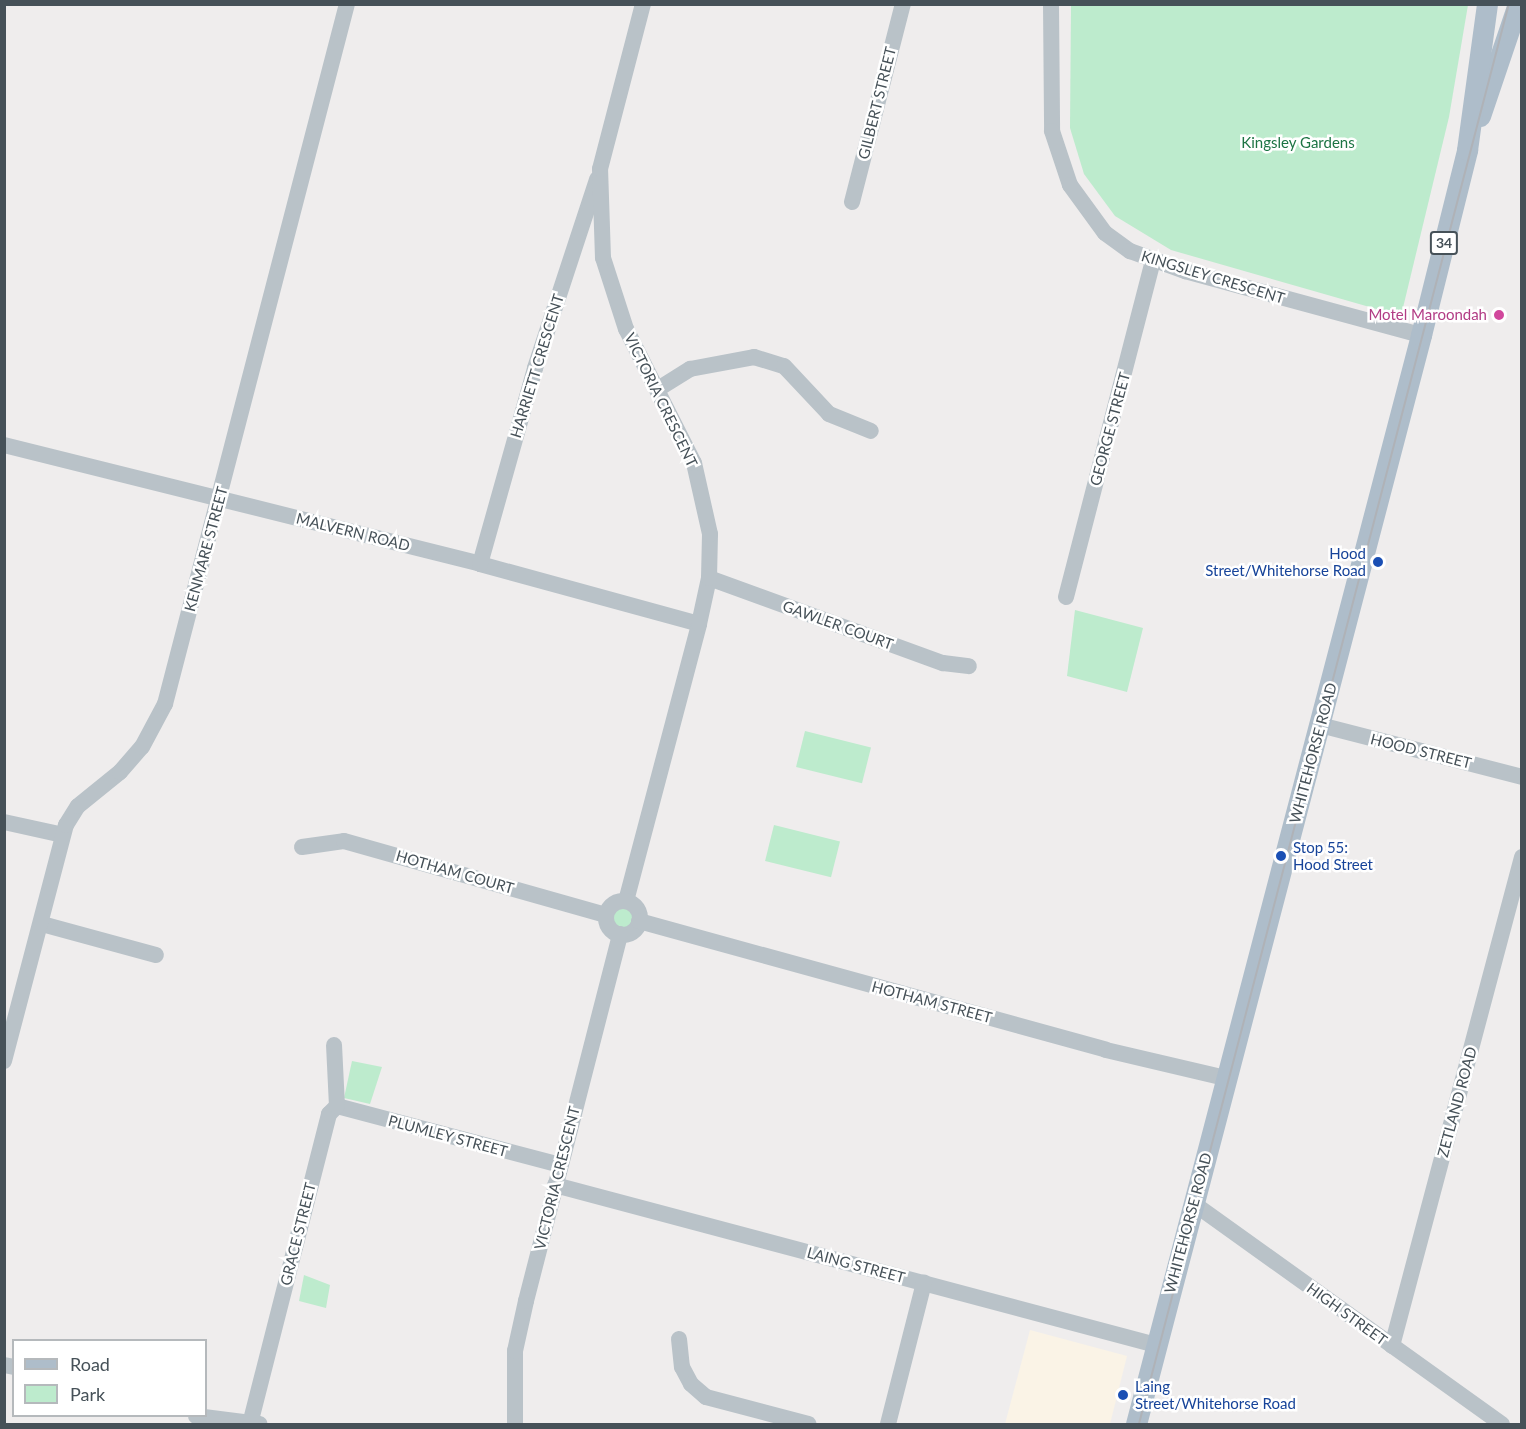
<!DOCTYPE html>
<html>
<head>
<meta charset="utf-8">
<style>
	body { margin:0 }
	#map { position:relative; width:1526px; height:1429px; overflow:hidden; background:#efeded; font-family:Lato,sans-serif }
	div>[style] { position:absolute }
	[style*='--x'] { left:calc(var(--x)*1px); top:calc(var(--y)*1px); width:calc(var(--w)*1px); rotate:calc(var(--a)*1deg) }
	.commercial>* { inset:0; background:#faf3e6 }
	.green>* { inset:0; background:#bdebcd; transform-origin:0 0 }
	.round { border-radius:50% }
	.minor>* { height:16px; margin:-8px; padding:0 8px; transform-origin:8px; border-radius:8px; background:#b9c2c8 }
	.minor>.ring { margin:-8px; padding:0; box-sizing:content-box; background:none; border:16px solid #b9c2c8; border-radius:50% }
	.major>* { height:21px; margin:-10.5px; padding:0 10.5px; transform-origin:10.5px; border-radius:10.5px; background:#aebdca }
	.tram>* { height:1.5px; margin:-0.75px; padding:0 0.75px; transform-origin:0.75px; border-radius:0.75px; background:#afb2b7 }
	.dots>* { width:16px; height:16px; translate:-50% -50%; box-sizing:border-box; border:3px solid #fff; border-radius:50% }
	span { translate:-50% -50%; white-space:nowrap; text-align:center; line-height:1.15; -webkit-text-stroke:5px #fff; paint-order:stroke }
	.shield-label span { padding:2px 4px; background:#fff; border:2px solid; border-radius:4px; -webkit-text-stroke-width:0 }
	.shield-label { font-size:14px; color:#465158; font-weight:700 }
	.street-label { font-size:15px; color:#465158 }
	.park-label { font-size:15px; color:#1d7444 }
	.hotel-label { font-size:15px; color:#b23c85 }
	.right { translate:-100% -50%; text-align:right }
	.transit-label { font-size:15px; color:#164399 }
	.left { translate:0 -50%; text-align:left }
	.frame { position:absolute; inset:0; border:6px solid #465158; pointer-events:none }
	.legend { position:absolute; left:12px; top:1339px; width:195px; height:78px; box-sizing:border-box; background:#fff; border:2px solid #b5b9bc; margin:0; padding:8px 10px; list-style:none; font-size:18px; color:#465158 }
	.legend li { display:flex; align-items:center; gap:12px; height:30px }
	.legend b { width:30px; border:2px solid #b5b9bc }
</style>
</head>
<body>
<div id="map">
	<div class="commercial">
		<div style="clip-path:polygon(1030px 1330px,1127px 1356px,1110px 1424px,1005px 1424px)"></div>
	</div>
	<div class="green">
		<div style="clip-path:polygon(1071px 5px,1468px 5px,1449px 117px,1401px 316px,1171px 250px,1115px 216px,1084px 174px,1070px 128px)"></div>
		<div style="clip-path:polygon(1075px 610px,1143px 628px,1127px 692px,1067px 676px)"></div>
		<div style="left:805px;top:731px;width:68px;height:37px;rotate:14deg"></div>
		<div style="left:774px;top:825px;width:68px;height:37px;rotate:14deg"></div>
		<div class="round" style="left:611px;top:907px;width:22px;height:22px"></div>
		<div style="clip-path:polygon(352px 1061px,382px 1067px,370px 1104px,344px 1098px)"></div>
		<div style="clip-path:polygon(304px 1275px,330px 1285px,326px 1308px,299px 1301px)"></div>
	</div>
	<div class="minor">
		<div style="--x:1051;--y:4;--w:127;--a:89.5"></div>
		<div style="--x:1052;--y:131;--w:57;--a:71.6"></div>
		<div style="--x:1070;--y:185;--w:59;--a:53.9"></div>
		<div style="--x:1105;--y:233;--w:31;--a:36"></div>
		<div style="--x:1130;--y:251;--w:59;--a:20"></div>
		<div style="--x:1185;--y:271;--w:245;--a:15.2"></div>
		<div style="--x:852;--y:202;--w:204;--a:-75.6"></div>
		<div style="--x:658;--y:389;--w:38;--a:-32"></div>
		<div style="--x:690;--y:369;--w:65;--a:-10.6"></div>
		<div style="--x:754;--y:357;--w:31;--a:17"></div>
		<div style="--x:784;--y:366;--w:66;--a:46.8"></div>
		<div style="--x:829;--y:414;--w:45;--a:22"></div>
		<div style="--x:4;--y:445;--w:491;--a:14"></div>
		<div style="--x:480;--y:564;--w:227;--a:15.3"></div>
		<div style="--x:480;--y:564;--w:204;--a:-74.3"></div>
		<div style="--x:535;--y:368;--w:199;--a:-71.8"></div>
		<div style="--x:709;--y:578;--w:249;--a:20"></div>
		<div style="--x:943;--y:663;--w:26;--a:7"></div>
		<div style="--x:1066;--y:597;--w:347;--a:-75.5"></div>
		<div style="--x:1320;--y:725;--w:209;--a:14.4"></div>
		<div style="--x:4;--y:822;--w:60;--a:12.4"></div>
		<div style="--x:302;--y:847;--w:42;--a:-8.1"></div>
		<div style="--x:344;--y:841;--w:272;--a:15.8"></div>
		<div style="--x:626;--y:901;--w:286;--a:-75.2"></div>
		<div style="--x:699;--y:624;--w:47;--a:-77.7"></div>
		<div style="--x:709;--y:578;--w:44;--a:-88.7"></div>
		<div style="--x:710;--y:534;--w:73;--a:-102.7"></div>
		<div style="--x:694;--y:463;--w:150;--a:-116.9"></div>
		<div style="--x:626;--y:329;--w:75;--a:-107.9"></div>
		<div style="--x:603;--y:258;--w:89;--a:-91.9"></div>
		<div style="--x:600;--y:169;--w:171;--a:-75.4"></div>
		<div class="ring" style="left:606px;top:901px;width:18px;height:18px"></div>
		<div style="--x:639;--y:921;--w:484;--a:15.4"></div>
		<div style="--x:1106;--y:1050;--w:122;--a:13.2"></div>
		<div style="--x:42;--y:924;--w:118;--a:15.2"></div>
		<div style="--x:4;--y:1061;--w:244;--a:-75.3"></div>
		<div style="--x:66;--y:825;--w:22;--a:-58"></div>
		<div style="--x:78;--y:806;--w:54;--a:-39"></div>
		<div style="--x:120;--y:772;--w:33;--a:-49"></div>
		<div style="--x:142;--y:747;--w:49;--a:-61.9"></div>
		<div style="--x:165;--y:704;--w:723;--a:-75.43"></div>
		<div style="--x:337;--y:1106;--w:231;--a:14.8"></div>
		<div style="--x:555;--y:1185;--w:622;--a:14.91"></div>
		<div style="--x:1193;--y:1203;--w:380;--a:35.6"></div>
		<div style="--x:679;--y:1339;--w:28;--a:84"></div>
		<div style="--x:682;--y:1367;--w:19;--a:62"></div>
		<div style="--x:691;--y:1384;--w:20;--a:41"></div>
		<div style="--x:706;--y:1397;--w:106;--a:14.8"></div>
		<div style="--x:1392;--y:1346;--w:506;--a:-75.11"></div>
		<div style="--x:4;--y:1365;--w:10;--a:11"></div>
		<div style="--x:196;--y:1416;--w:64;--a:7.1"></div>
		<div style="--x:250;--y:1424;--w:320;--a:-75.7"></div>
		<div style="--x:329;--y:1114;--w:11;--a:-45"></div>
		<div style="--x:337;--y:1106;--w:61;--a:-92.8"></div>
		<div style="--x:515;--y:1424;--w:73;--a:-90"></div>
		<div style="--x:515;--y:1351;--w:51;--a:-77.6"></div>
		<div style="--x:526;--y:1301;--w:379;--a:-75.6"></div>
		<div style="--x:888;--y:1424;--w:146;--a:-75.7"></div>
	</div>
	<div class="major">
		<div style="--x:1480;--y:116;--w:118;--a:-71.3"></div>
		<div style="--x:1136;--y:1424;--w:1126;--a:-75.33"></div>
		<div style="--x:1421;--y:335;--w:191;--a:-76"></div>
		<div style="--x:1467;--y:150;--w:147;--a:-82.2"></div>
	</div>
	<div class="tram">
		<div style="--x:1139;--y:1424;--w:1467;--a:-75.4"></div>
	</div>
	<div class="dots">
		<div style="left:1499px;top:315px;background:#d1479c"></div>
		<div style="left:1378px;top:562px;background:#1a4fb4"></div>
		<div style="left:1281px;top:856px;background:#1a4fb4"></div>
		<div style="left:1123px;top:1395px;background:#1a4fb4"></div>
	</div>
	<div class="shield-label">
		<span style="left:1444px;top:243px">34</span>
	</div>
	<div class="street-label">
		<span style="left:877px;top:103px;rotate:-76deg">GILBERT STREET</span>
		<span style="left:1213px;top:277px;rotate:17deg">KINGSLEY CRESCENT</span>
		<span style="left:537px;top:366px;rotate:-73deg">HARRIETT CRESCENT</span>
		<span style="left:661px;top:400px;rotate:64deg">VICTORIA CRESCENT</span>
		<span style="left:1110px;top:429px;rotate:-75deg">GEORGE STREET</span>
		<span style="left:353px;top:532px;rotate:14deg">MALVERN ROAD</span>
		<span style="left:206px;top:549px;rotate:-75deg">KENMARE STREET</span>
		<span style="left:838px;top:625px;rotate:20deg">GAWLER COURT</span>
		<span style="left:1421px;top:751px;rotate:14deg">HOOD STREET</span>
		<span style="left:1313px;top:753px;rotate:-75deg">WHITEHORSE ROAD</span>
		<span style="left:455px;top:872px;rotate:16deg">HOTHAM COURT</span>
		<span style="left:932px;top:1002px;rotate:15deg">HOTHAM STREET</span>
		<span style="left:1457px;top:1102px;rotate:-75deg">ZETLAND ROAD</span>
		<span style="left:448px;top:1136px;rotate:15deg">PLUMLEY STREET</span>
		<span style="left:557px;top:1178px;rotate:-76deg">VICTORIA CRESCENT</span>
		<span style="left:1188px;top:1223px;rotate:-75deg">WHITEHORSE ROAD</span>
		<span style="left:298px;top:1234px;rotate:-76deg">GRACE STREET</span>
		<span style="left:856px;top:1265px;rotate:15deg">LAING STREET</span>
		<span style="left:1347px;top:1314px;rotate:36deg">HIGH STREET</span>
	</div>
	<div class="park-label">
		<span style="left:1298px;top:143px">Kingsley Gardens</span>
	</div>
	<div class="hotel-label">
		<span class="right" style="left:1487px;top:315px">Motel Maroondah</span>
	</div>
	<div class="transit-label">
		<span class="right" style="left:1366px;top:562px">Hood<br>Street/Whitehorse Road</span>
		<span class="left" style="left:1293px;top:856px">Stop 55:<br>Hood Street</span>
		<span class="left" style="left:1135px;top:1395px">Laing<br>Street/Whitehorse Road</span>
	</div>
	<div class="frame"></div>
	<ul class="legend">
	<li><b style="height:8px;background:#aebdca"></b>Road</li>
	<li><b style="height:16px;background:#bdebcd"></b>Park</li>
	</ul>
</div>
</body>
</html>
